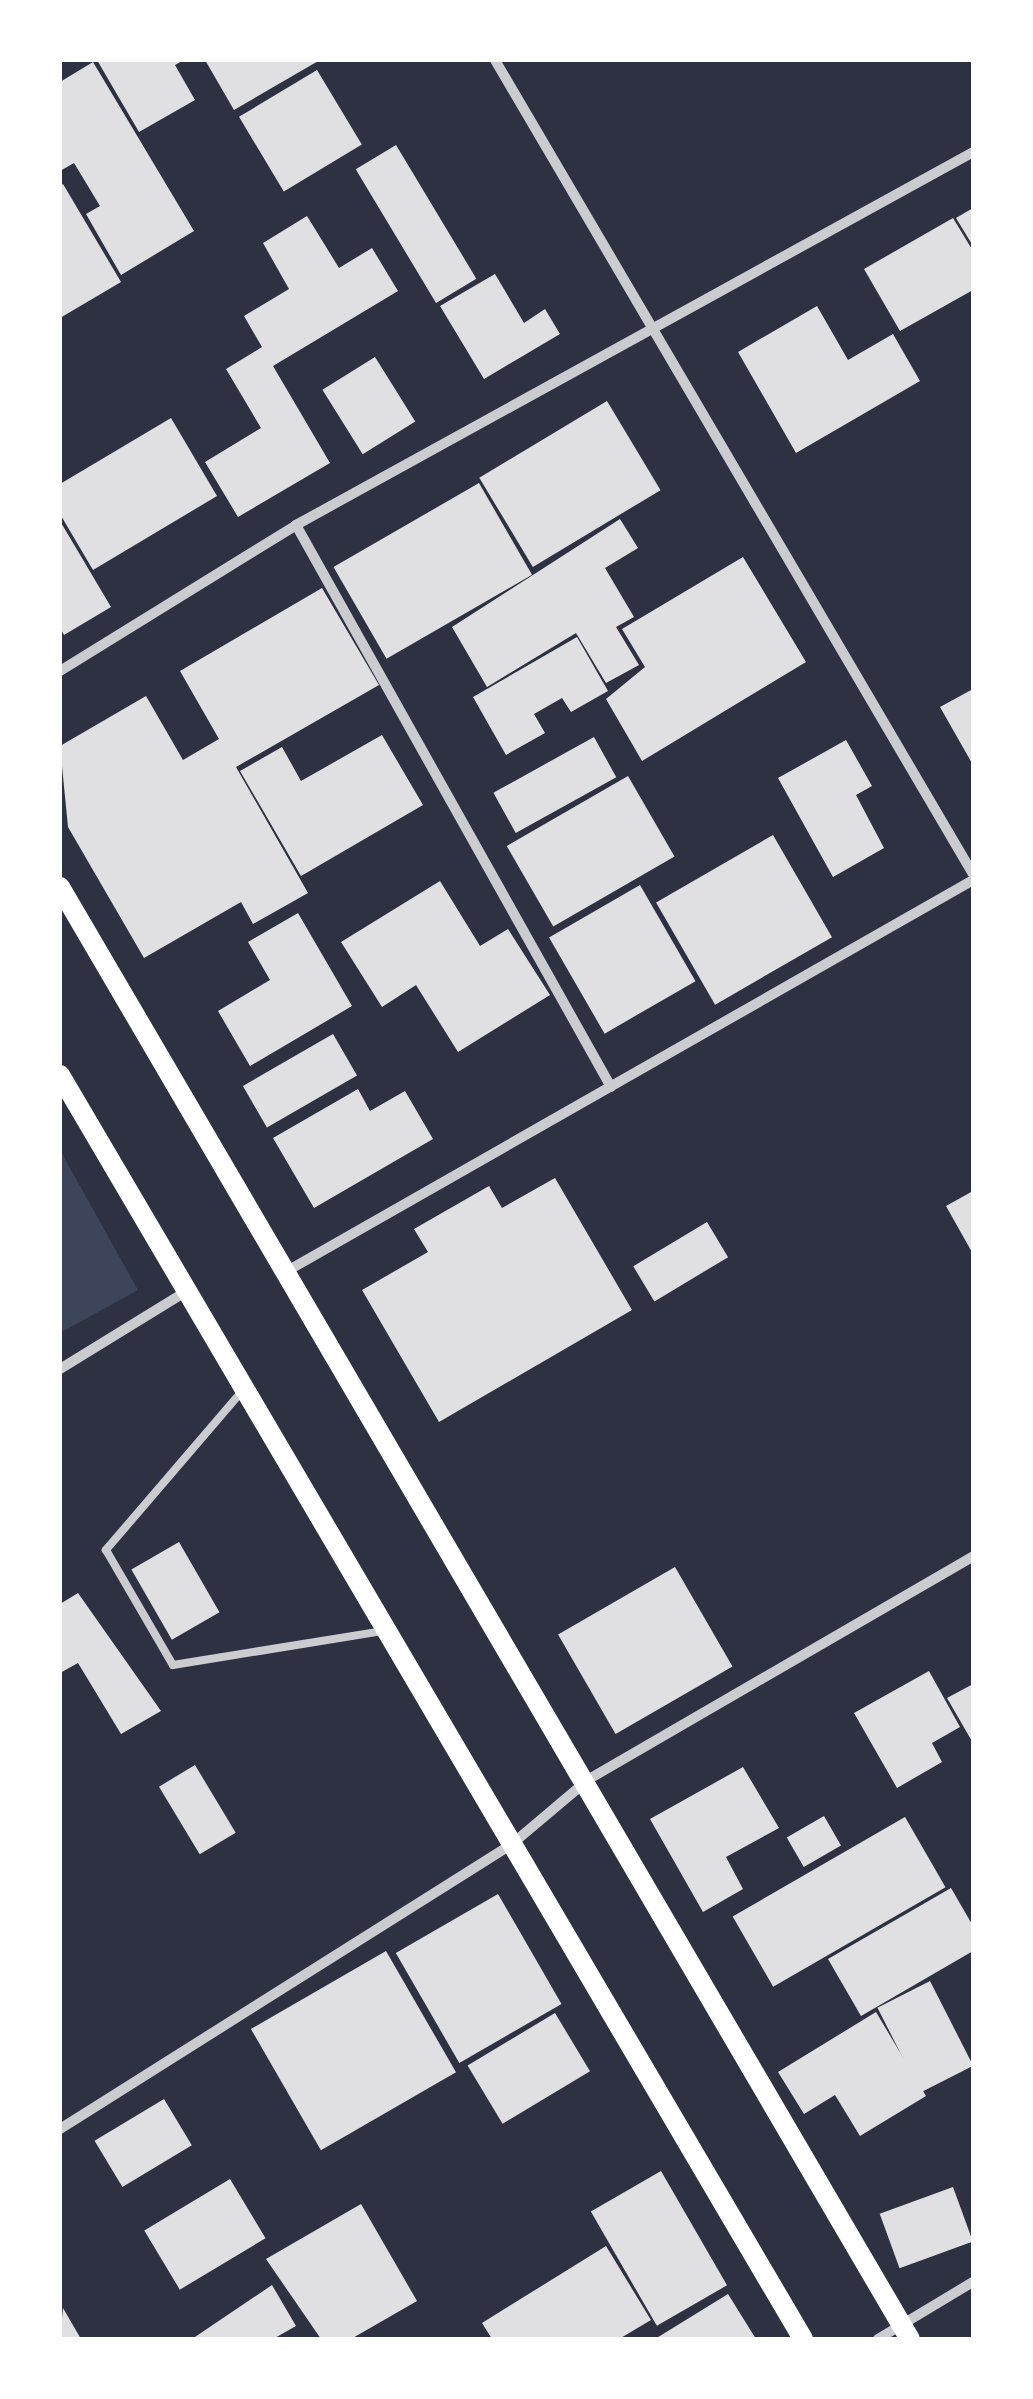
<!DOCTYPE html>
<html>
<head>
<meta charset="utf-8">
<style>
	body { margin:0 }
	#map { position:relative; width:1033px; height:2399px; overflow:hidden; background:#2d3142; font-family:"Archivo Narrow",sans-serif }
	div>[style] { position:absolute }
	[style*='--x'] { left:calc(var(--x)*1px); top:calc(var(--y)*1px); width:calc(var(--w)*1px); rotate:calc(var(--a)*1deg) }
	.green>* { inset:0; background:#3c4559 }
	.building>* { inset:0; background:#e0e0e3; transform-origin:0 0 }
	.service>* { height:8px; margin:-4px; padding:0 4px; transform-origin:4px; border-radius:4px; background:#caccd0 }
	.minor>* { height:10px; margin:-5px; padding:0 5px; transform-origin:5px; border-radius:5px; background:#caccd0 }
	.secondary>* { height:20px; margin:-10px; padding:0 10px; transform-origin:10px; border-radius:10px; background:#fff }
	span { translate:-50% -50%; white-space:nowrap; text-align:center; line-height:1.15; -webkit-text-stroke:8px #fff; paint-order:stroke }
	.frame { position:absolute; inset:0; border:62px solid #fff; pointer-events:none }
</style>
</head>
<body>
<div id="map">
	<div class="green">
		<div style="clip-path:polygon(60px 1150px,138px 1290px,60px 1333px)"></div>
	</div>
	<div class="building">
		<div style="clip-path:polygon(97px 60px,184px 60px,175px 65px,195px 100px,139px 132px)"></div>
		<div style="clip-path:polygon(205px 60px,320px 60px,234px 110px)"></div>
		<div style="clip-path:polygon(93px 62px,194px 231px,121px 275px,86px 214px,100px 206px,74px 163px,60px 171px,60px 82px)"></div>
		<div style="left:317px;top:70px;width:87px;height:91px;rotate:59deg"></div>
		<div style="left:396px;top:145px;width:156px;height:47px;rotate:59deg"></div>
		<div style="clip-path:polygon(63px 184px,121px 282px,60px 318px,60px 186px)"></div>
		<div style="clip-path:polygon(973px 208px,973px 246px,956px 218px)"></div>
		<div style="clip-path:polygon(307px 216px,339px 268px,372px 248px,398px 291px,273px 366px,330px 463px,238px 517px,205px 462px,261px 428px,226px 369px,262px 347px,244px 316px,289px 289px,263px 243px)"></div>
		<div style="clip-path:polygon(953px 218px,973px 251px,973px 290px,900px 331px,864px 269px)"></div>
		<div style="clip-path:polygon(495px 274px,524px 323px,545px 309px,560px 334px,484px 379px,440px 306px)"></div>
		<div style="clip-path:polygon(817px 306px,848px 360px,893px 334px,920px 381px,796px 453px,738px 352px)"></div>
		<div style="left:375px;top:357px;width:76px;height:62px;rotate:58deg"></div>
		<div style="left:607px;top:401px;width:104px;height:149px;rotate:59deg"></div>
		<div style="clip-path:polygon(171px 418px,217px 496px,93px 570px,60px 514px,60px 484px)"></div>
		<div style="left:479px;top:483px;width:106px;height:168px;rotate:60deg"></div>
		<div style="clip-path:polygon(620px 519px,638px 548px,605px 568px,634px 617px,616px 627px,639px 665px,606px 683px,576px 633px,487px 687px,452px 627px)"></div>
		<div style="clip-path:polygon(60px 521px,111px 607px,64px 635px,60px 628px)"></div>
		<div style="clip-path:polygon(743px 557px,806px 662px,642px 761px,606px 699px,645px 667px,622px 629px)"></div>
		<div style="clip-path:polygon(322px 588px,379px 685px,236px 767px,308px 893px,253px 924px,241px 902px,144px 958px,68px 827px,60px 746px,146px 696px,183px 760px,219px 739px,180px 671px)"></div>
		<div style="clip-path:polygon(577px 637px,608px 691px,571px 712px,562px 698px,534px 714px,545px 733px,506px 755px,473px 697px)"></div>
		<div style="clip-path:polygon(973px 689px,973px 765px,940px 707px)"></div>
		<div style="clip-path:polygon(382px 735px,423px 805px,301px 876px,240px 771px,282px 747px,301px 781px)"></div>
		<div style="left:594px;top:737px;width:46px;height:115px;rotate:61deg"></div>
		<div style="clip-path:polygon(846px 740px,872px 786px,856px 795px,884px 848px,833px 877px,778px 778px)"></div>
		<div style="left:628px;top:776px;width:93px;height:140px;rotate:60deg"></div>
		<div style="left:773px;top:835px;width:118px;height:135px;rotate:60deg"></div>
		<div style="clip-path:polygon(440px 881px,480px 946px,508px 929px,550px 995px,458px 1052px,416px 985px,382px 1007px,341px 942px)"></div>
		<div style="left:640px;top:885px;width:111px;height:105px;rotate:60deg"></div>
		<div style="clip-path:polygon(298px 913px,352px 1006px,250px 1066px,218px 1011px,270px 980px,248px 942px)"></div>
		<div style="left:333px;top:1034px;width:48px;height:104px;rotate:60deg"></div>
		<div style="clip-path:polygon(358px 1089px,370px 1111px,405px 1091px,433px 1139px,314px 1208px,273px 1138px)"></div>
		<div style="clip-path:polygon(555px 1178px,632px 1310px,439px 1422px,362px 1290px,428px 1252px,414px 1229px,489px 1186px,502px 1208px)"></div>
		<div style="clip-path:polygon(973px 1191px,973px 1254px,946px 1206px)"></div>
		<div style="left:707px;top:1222px;width:41px;height:86px;rotate:59deg"></div>
		<div style="left:179px;top:1542px;width:81px;height:55px;rotate:60deg"></div>
		<div style="left:675px;top:1567px;width:115px;height:135px;rotate:60deg"></div>
		<div style="clip-path:polygon(78px 1593px,161px 1711px,121px 1734px,78px 1663px,60px 1673px,60px 1604px)"></div>
		<div style="clip-path:polygon(929px 1671px,960px 1727px,932px 1743px,942px 1762px,897px 1788px,854px 1713px)"></div>
		<div style="clip-path:polygon(973px 1684px,973px 1743px,947px 1698px)"></div>
		<div style="left:195px;top:1765px;width:79px;height:42px;rotate:59deg"></div>
		<div style="clip-path:polygon(743px 1767px,779px 1828px,726px 1857px,743px 1889px,703px 1912px,650px 1819px)"></div>
		<div style="left:824px;top:1816px;width:34px;height:43px;rotate:60deg"></div>
		<div style="left:905px;top:1817px;width:81px;height:199px;rotate:60deg"></div>
		<div style="clip-path:polygon(951px 1888px,973px 1926px,973px 1951px,861px 2016px,828px 1959px)"></div>
		<div style="left:498px;top:1894px;width:127px;height:118px;rotate:60deg"></div>
		<div style="left:386px;top:1951px;width:140px;height:156px;rotate:60deg"></div>
		<div style="left:930px;top:1981px;width:95px;height:59px;rotate:63deg"></div>
		<div style="clip-path:polygon(876px 2012px,926px 2096px,860px 2136px,835px 2095px,804px 2114px,778px 2072px)"></div>
		<div style="left:555px;top:2013px;width:68px;height:102px;rotate:59deg"></div>
		<div style="left:164px;top:2099px;width:54px;height:81px;rotate:59deg"></div>
		<div style="left:661px;top:2171px;width:132px;height:81px;rotate:60deg"></div>
		<div style="left:230px;top:2179px;width:69px;height:100px;rotate:59deg"></div>
		<div style="left:953px;top:2187px;width:58px;height:78px;rotate:70deg"></div>
		<div style="clip-path:polygon(361px 2204px,417px 2301px,351px 2339px,321px 2339px,266px 2259px)"></div>
		<div style="clip-path:polygon(606px 2246px,651px 2320px,619px 2339px,492px 2339px,482px 2323px)"></div>
		<div style="clip-path:polygon(272px 2285px,296px 2326px,273px 2339px,192px 2339px)"></div>
		<div style="clip-path:polygon(728px 2294px,756px 2339px,655px 2339px)"></div>
		<div style="clip-path:polygon(63px 2308px,81px 2339px,60px 2339px)"></div>
	</div>
	<div class="service">
		<div style="--x:243;--y:1390;--w:211;--a:130.6"></div>
		<div style="--x:106;--y:1550;--w:133;--a:59.8"></div>
		<div style="--x:173;--y:1665;--w:212;--a:-9.2"></div>
	</div>
	<div class="minor">
		<div style="--x:495;--y:60;--w:944;--a:59.58"></div>
		<div style="--x:296;--y:525;--w:644;--a:60.73"></div>
		<div style="--x:60;--y:671;--w:278;--a:-31.7"></div>
		<div style="--x:296;--y:525;--w:773;--a:-28.85"></div>
		<div style="--x:287;--y:1271;--w:790;--a:-29.68"></div>
		<div style="--x:60;--y:1369;--w:147;--a:-31.6"></div>
		<div style="--x:60;--y:2129;--w:534;--a:-32.23"></div>
		<div style="--x:512;--y:1844;--w:101;--a:-40.2"></div>
		<div style="--x:589;--y:1779;--w:444;--a:-30.1"></div>
		<div style="--x:878;--y:2339;--w:111;--a:-31"></div>
	</div>
	<div class="secondary">
		<div style="--x:60;--y:887;--w:1682;--a:59.66"></div>
		<div style="--x:60;--y:1075;--w:1466;--a:59.55"></div>
	</div>
	<div class="frame"></div>
</div>
</body>
</html>
